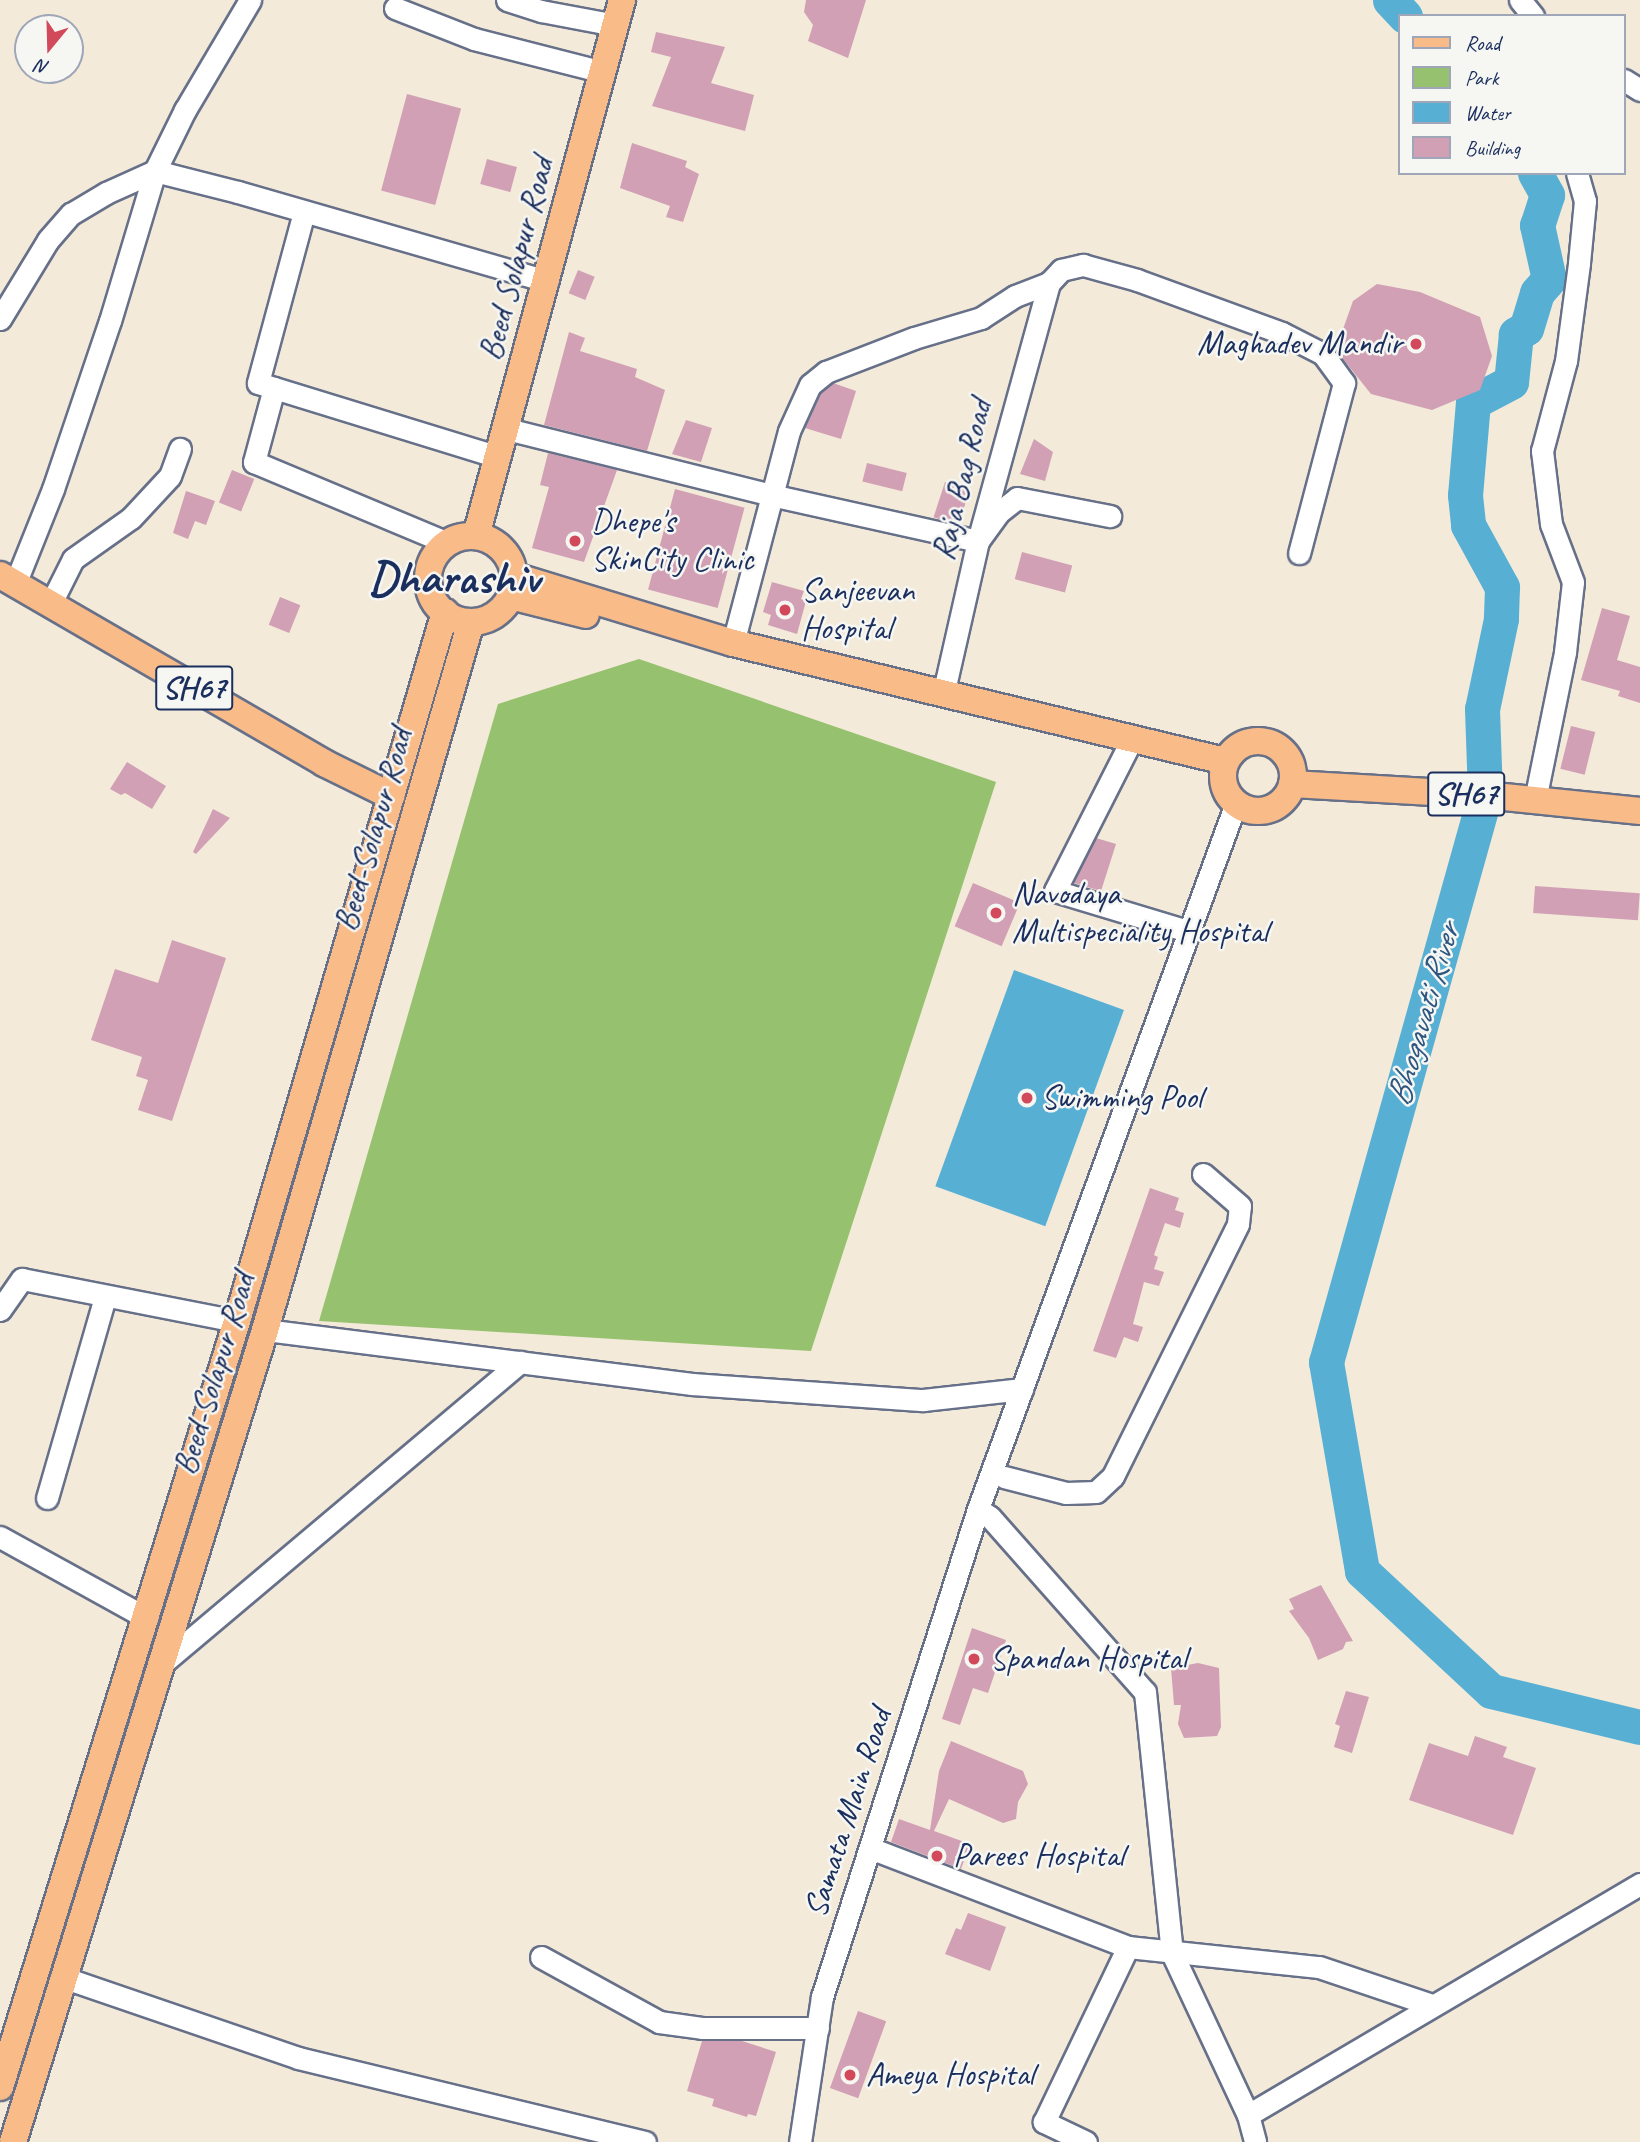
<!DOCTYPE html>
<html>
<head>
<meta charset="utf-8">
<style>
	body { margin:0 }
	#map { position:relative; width:1640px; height:2142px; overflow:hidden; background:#f3ead9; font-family:Caveat,sans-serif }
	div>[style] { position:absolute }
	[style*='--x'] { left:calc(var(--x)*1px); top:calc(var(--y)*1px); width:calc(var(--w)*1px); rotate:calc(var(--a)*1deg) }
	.green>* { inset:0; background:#96c16e }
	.water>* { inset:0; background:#57b0d4; transform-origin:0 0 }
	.river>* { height:35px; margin:-17.5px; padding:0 17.5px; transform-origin:17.5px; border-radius:17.5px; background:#57b0d4 }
	.building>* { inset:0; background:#d1a0b5; transform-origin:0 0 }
	.roads { filter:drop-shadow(2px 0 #677089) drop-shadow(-2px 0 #677089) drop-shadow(0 2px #677089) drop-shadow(0 -2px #677089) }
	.minor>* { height:21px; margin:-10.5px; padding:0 10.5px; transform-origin:10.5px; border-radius:10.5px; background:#fff }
	.major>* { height:26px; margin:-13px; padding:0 13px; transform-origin:13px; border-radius:13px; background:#f9bc89 }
	.major>.ring { margin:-13px; padding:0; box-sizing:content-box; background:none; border:26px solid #f9bc89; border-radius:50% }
	.dots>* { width:19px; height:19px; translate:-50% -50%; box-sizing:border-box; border:4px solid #f6f6f2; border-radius:50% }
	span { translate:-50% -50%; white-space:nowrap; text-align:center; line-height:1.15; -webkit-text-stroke:5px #f6f6f2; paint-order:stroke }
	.shield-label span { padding:2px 5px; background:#f6f6f2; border:2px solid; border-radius:5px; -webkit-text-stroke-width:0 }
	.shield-label { font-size:32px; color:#1b2f5e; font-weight:700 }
	.street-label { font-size:33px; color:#1b2f5e }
	.poi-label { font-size:33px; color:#1b2f5e }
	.right { translate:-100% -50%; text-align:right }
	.left { translate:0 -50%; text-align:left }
	.water-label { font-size:35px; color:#2d5681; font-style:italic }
	.town-label { font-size:47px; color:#1b2f5e; font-weight:700 }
	.legend { position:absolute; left:1398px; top:14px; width:228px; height:161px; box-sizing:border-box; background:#f6f6f2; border:2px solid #9ea6b7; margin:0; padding:9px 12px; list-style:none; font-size:21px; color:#1b2f5e }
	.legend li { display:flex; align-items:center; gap:14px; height:35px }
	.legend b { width:35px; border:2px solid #9ea6b7 }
	.north { position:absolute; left:14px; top:14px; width:70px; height:70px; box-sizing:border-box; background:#f6f6f2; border:2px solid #9ea6b7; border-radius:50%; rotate:199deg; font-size:19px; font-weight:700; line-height:28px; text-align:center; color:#1b2f5e }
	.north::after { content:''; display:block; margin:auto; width:24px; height:32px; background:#d1495b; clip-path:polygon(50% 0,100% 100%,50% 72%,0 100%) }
</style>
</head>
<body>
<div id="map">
	<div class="green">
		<div style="clip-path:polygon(639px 659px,996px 782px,811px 1351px,319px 1321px,498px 704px)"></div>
	</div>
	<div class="water">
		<div style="left:1014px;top:970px;width:117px;height:230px;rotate:20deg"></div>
	</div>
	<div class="river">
		<div style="--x:1390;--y:0;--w:22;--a:47"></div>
		<div style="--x:1535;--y:173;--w:25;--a:61"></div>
		<div style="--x:1547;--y:195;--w:32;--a:108"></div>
		<div style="--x:1537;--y:225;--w:55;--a:77.5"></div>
		<div style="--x:1549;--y:279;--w:18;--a:131"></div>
		<div style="--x:1537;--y:293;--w:37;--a:107"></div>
		<div style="--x:1526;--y:328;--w:12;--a:149"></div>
		<div style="--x:1516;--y:334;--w:48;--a:95.9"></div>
		<div style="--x:1511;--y:382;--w:43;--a:152.2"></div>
		<div style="--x:1473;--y:402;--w:93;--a:94.9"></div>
		<div style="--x:1465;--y:495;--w:30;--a:84"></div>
		<div style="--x:1468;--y:525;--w:71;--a:61.3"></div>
		<div style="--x:1502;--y:587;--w:32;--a:92"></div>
		<div style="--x:1501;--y:619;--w:92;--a:101.9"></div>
		<div style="--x:1482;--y:709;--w:86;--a:88"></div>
		<div style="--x:1485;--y:795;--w:589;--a:105.66"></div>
		<div style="--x:1326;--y:1362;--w:212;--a:80.2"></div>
		<div style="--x:1362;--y:1571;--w:176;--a:42.9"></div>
		<div style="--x:1491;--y:1691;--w:153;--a:13.6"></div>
	</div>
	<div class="building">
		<div style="clip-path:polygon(806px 0,866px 0,848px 58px,808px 41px,813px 25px,804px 12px)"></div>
		<div style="clip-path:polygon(656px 32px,725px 47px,711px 83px,754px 95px,745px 131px,652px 106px,671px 57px,651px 52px)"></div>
		<div style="left:407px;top:94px;width:56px;height:100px;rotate:15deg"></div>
		<div style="clip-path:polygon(632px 143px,687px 161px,685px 167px,699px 174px,683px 222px,666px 217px,670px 206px,620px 188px)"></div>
		<div style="left:487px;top:159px;width:31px;height:26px;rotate:15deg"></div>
		<div style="left:578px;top:270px;width:18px;height:25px;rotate:22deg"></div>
		<div style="clip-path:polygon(1377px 284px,1420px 292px,1480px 317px,1492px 356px,1480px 390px,1432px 410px,1371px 394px,1343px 359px,1342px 332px,1353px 301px)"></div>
		<div style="clip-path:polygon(569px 332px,585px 338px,580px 351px,637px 369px,635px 377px,665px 390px,647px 451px,544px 425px)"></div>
		<div style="clip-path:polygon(833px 383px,856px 391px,841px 439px,805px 428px,821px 393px)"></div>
		<div style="clip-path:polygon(686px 420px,712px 428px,701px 462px,672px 454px)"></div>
		<div style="clip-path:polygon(1034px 439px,1053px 452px,1045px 481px,1020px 474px)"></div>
		<div style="clip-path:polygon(548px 453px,617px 470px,584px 562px,532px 548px,549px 487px,540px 485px)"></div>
		<div style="left:867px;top:463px;width:41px;height:19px;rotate:14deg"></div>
		<div style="left:232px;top:470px;width:24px;height:35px;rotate:22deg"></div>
		<div style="left:945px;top:482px;width:26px;height:37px;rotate:18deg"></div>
		<div style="left:675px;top:489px;width:72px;height:104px;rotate:15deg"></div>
		<div style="clip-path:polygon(186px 491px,215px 501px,206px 525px,195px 521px,188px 539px,173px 533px)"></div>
		<div style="left:1022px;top:552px;width:52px;height:28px;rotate:15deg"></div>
		<div style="clip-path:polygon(772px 582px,804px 591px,801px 599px,806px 601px,797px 634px,768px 625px,771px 615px,763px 612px)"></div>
		<div style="left:280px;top:597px;width:22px;height:30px;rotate:22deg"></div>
		<div style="clip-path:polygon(1602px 608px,1630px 616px,1617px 660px,1640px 667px,1640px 703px,1618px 696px,1620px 691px,1581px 680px)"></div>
		<div style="left:1571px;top:726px;width:25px;height:44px;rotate:14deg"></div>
		<div style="clip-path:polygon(127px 762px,166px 786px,152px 809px,125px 793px,121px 795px,110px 789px)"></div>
		<div style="clip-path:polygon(213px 809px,230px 818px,196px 854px,193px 852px)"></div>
		<div style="clip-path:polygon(1096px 838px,1116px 844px,1101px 891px,1074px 883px)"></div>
		<div style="left:973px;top:883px;width:51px;height:47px;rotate:23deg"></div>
		<div style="left:1535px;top:886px;width:105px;height:27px;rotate:4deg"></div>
		<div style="clip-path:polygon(172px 940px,226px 958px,172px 1121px,138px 1110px,148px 1080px,136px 1076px,142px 1057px,91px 1040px,115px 969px,158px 983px)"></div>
		<div style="clip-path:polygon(1150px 1188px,1179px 1198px,1175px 1210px,1184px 1213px,1180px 1228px,1165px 1223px,1154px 1255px,1158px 1257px,1154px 1269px,1164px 1272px,1159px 1286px,1144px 1282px,1133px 1324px,1143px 1327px,1138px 1342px,1124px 1337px,1116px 1358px,1093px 1351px)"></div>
		<div style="clip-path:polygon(1321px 1585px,1353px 1641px,1346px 1642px,1343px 1649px,1318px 1660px,1309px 1638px,1289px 1611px,1294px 1609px,1289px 1599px)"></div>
		<div style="clip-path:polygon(972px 1628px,1006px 1640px,988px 1693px,973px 1688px,960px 1725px,942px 1719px)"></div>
		<div style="clip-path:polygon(1198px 1663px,1219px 1668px,1221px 1727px,1217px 1736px,1184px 1738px,1178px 1724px,1181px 1705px,1174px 1705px,1171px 1668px)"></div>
		<div style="clip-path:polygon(1346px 1691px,1369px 1697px,1352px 1753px,1334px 1747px,1340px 1726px,1335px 1724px)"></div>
		<div style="clip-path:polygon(1475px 1736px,1507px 1747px,1503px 1757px,1536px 1768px,1513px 1835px,1409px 1800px,1429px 1743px,1468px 1756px)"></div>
		<div style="clip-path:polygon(951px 1741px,1023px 1771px,1028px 1784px,1018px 1802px,1016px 1819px,1003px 1823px,949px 1799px,934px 1831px,970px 1844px,961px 1869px,891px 1842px,899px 1819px,930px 1830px,939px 1771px)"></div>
		<div style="clip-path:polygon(968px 1913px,1006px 1927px,990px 1971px,945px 1954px,956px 1928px,961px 1930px)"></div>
		<div style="left:858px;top:2011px;width:30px;height:82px;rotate:20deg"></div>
		<div style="clip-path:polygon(702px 2041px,742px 2041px,776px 2052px,756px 2116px,748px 2114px,747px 2117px,712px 2106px,714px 2099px,687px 2091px)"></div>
	</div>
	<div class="roads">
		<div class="minor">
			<div style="--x:507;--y:0;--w:36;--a:18"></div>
			<div style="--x:541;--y:11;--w:75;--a:10.7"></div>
			<div style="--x:1520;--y:0;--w:21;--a:51"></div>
			<div style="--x:395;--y:8;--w:85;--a:21.4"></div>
			<div style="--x:474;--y:39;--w:133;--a:14.3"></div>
			<div style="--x:1624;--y:80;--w:19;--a:32"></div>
			<div style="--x:304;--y:212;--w:177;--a:105.1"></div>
			<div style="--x:258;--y:383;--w:252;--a:17.1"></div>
			<div style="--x:0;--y:319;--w:92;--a:-58.7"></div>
			<div style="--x:48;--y:240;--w:35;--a:-49"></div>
			<div style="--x:71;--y:214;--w:41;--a:-31"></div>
			<div style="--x:106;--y:193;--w:54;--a:-24.2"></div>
			<div style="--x:155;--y:171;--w:86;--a:14.2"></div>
			<div style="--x:238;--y:192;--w:322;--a:16.1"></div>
			<div style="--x:274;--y:388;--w:77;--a:105.1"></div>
			<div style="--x:254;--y:462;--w:210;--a:22.7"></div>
			<div style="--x:507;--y:429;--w:272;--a:14"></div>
			<div style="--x:771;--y:495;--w:212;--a:12.5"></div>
			<div style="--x:978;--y:541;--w:34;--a:-54"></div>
			<div style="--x:998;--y:513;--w:24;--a:-38"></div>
			<div style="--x:1017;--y:498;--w:95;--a:11"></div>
			<div style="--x:15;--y:584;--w:102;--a:-68.2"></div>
			<div style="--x:53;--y:489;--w:177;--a:-71.3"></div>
			<div style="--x:110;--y:321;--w:157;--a:-73.3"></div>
			<div style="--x:155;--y:171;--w:68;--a:-63.8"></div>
			<div style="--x:185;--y:110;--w:128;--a:-59.4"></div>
			<div style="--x:50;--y:605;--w:51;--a:-63.4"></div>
			<div style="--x:73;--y:559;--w:71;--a:-35.3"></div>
			<div style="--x:131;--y:518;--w:57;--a:-47.1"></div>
			<div style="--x:170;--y:476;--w:29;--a:-70"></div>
			<div style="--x:733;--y:643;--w:219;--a:-75.2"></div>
			<div style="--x:789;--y:431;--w:51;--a:-65.5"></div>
			<div style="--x:810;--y:385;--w:21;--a:-39"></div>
			<div style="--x:826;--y:372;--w:94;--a:-21.1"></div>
			<div style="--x:914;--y:338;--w:70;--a:-16.6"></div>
			<div style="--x:981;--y:318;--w:40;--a:-32.9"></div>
			<div style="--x:1015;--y:296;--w:36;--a:-21"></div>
			<div style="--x:1049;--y:283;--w:18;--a:-47"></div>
			<div style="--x:1061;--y:270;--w:23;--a:-13"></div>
			<div style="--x:1083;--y:265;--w:56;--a:15.5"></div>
			<div style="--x:1137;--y:280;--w:154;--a:20.1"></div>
			<div style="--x:1282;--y:333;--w:46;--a:27.1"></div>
			<div style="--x:1323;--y:354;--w:36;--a:54"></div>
			<div style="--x:1344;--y:383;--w:176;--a:104.8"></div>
			<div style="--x:943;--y:695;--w:158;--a:-77.2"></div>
			<div style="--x:978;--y:541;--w:268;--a:-74.6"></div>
			<div style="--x:1131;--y:741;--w:168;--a:116.9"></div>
			<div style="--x:1055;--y:891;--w:142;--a:16.8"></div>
			<div style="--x:1535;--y:800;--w:151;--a:-78.5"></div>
			<div style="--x:1565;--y:652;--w:70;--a:-83.5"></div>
			<div style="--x:1573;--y:582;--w:62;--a:-110.8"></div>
			<div style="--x:1551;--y:524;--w:74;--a:-97"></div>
			<div style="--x:1542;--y:451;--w:93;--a:-75.1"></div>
			<div style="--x:1566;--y:361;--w:99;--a:-82.4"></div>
			<div style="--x:1579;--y:263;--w:62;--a:-84.5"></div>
			<div style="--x:1585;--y:201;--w:29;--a:-106"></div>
			<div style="--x:0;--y:1310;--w:38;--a:-55"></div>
			<div style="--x:22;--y:1279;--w:219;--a:11.1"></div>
			<div style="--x:265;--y:1330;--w:430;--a:7.2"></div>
			<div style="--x:692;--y:1384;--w:232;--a:4"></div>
			<div style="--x:923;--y:1400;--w:100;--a:-6.3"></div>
			<div style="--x:1004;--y:1477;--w:64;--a:14.5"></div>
			<div style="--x:1066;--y:1493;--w:30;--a:-2"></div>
			<div style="--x:1096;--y:1492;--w:23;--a:-43"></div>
			<div style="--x:1113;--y:1476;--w:281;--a:-63.6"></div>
			<div style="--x:1238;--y:1224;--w:18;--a:-84"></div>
			<div style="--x:1240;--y:1206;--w:49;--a:-139.1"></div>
			<div style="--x:47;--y:1498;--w:209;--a:-73.9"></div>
			<div style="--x:978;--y:1509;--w:14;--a:34"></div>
			<div style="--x:990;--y:1517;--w:234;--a:48.5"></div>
			<div style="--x:1145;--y:1692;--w:262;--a:84.1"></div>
			<div style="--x:1172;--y:1953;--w:179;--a:64.9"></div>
			<div style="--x:1248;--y:2115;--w:28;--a:75"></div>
			<div style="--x:0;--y:1537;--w:168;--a:28.9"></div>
			<div style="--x:164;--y:1662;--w:466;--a:-40.1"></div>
			<div style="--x:870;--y:1848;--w:276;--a:21"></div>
			<div style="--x:541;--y:1957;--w:135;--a:28.8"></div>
			<div style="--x:659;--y:2022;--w:43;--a:7.9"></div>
			<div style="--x:702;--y:2028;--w:116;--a:0"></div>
			<div style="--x:65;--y:1978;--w:246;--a:18.9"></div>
			<div style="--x:298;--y:2058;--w:357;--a:13.6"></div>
			<div style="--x:1248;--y:2115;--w:455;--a:-30.5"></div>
			<div style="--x:800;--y:2142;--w:147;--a:-81.4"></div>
			<div style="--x:822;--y:1997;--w:512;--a:-72.27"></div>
			<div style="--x:978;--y:1509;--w:752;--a:-69.93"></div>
			<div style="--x:1086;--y:2142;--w:47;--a:-154.5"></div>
			<div style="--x:1044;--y:2122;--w:194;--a:-64.4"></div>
			<div style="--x:1128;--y:1947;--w:192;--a:6"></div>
			<div style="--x:1319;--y:1967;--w:119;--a:18.6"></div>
		</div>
		<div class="major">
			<div style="--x:476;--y:536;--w:556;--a:-74.76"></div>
			<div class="ring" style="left:428px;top:536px;width:60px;height:60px"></div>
			<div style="--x:0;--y:575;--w:375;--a:30.1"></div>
			<div style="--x:324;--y:763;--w:75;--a:26.2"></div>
			<div style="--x:514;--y:576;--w:229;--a:17"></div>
			<div style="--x:733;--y:643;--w:506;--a:13.49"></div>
			<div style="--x:510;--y:596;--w:78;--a:14"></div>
			<div class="ring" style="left:1223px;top:741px;width:44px;height:44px"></div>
			<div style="--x:1292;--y:784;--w:193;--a:3.3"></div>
			<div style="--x:1485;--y:795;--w:156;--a:5.9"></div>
			<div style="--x:0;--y:2087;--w:802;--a:-72.81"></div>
			<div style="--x:237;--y:1321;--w:739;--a:-73.65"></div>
			<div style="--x:13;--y:2142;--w:850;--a:-72.76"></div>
			<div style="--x:265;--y:1330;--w:737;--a:-73.78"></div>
		</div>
	</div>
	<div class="dots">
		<div style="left:1416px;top:344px;background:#d1495b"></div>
		<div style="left:575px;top:541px;background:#d1495b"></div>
		<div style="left:785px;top:610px;background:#d1495b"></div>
		<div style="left:996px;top:913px;background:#d1495b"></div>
		<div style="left:1027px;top:1098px;background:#d1495b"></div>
		<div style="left:974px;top:1659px;background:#d1495b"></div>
		<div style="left:937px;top:1856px;background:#d1495b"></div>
		<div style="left:850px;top:2075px;background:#d1495b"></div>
	</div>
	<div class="shield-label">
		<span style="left:194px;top:688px">SH67</span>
		<span style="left:1466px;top:794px">SH67</span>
	</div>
	<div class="street-label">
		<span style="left:517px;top:259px;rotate:-75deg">Beed Solapur Road</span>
		<span style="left:962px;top:480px;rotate:-76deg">Raja Bag Road</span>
		<span style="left:374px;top:830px;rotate:-74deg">Beed-Solapur Road</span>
		<span style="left:215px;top:1374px;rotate:-73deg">Beed-Solapur Road</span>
		<span style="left:848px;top:1813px;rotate:-72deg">Samata Main Road</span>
	</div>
	<div class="poi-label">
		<span class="right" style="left:1402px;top:344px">Maghadev Mandir</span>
		<span class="left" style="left:591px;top:541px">Dhepe's<br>SkinCity Clinic</span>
		<span class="left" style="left:801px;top:610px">Sanjeevan<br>Hospital</span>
		<span class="left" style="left:1012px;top:913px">Navodaya<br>Multispeciality Hospital</span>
		<span class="left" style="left:1041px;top:1098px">Swimming Pool</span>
		<span class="left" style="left:990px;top:1659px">Spandan Hospital</span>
		<span class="left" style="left:953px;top:1856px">Parees Hospital</span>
		<span class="left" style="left:866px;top:2075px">Ameya Hospital</span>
	</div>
	<div class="water-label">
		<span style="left:1423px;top:1015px;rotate:-74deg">Bhogavati River</span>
	</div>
	<div class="town-label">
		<span style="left:454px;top:578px">Dharashiv</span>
	</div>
	<ul class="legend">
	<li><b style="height:9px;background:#f9bc89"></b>Road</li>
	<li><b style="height:19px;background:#96c16e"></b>Park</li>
	<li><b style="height:19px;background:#57b0d4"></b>Water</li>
	<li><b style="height:19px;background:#d1a0b5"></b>Building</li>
	</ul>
	<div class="north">N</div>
</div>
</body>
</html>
